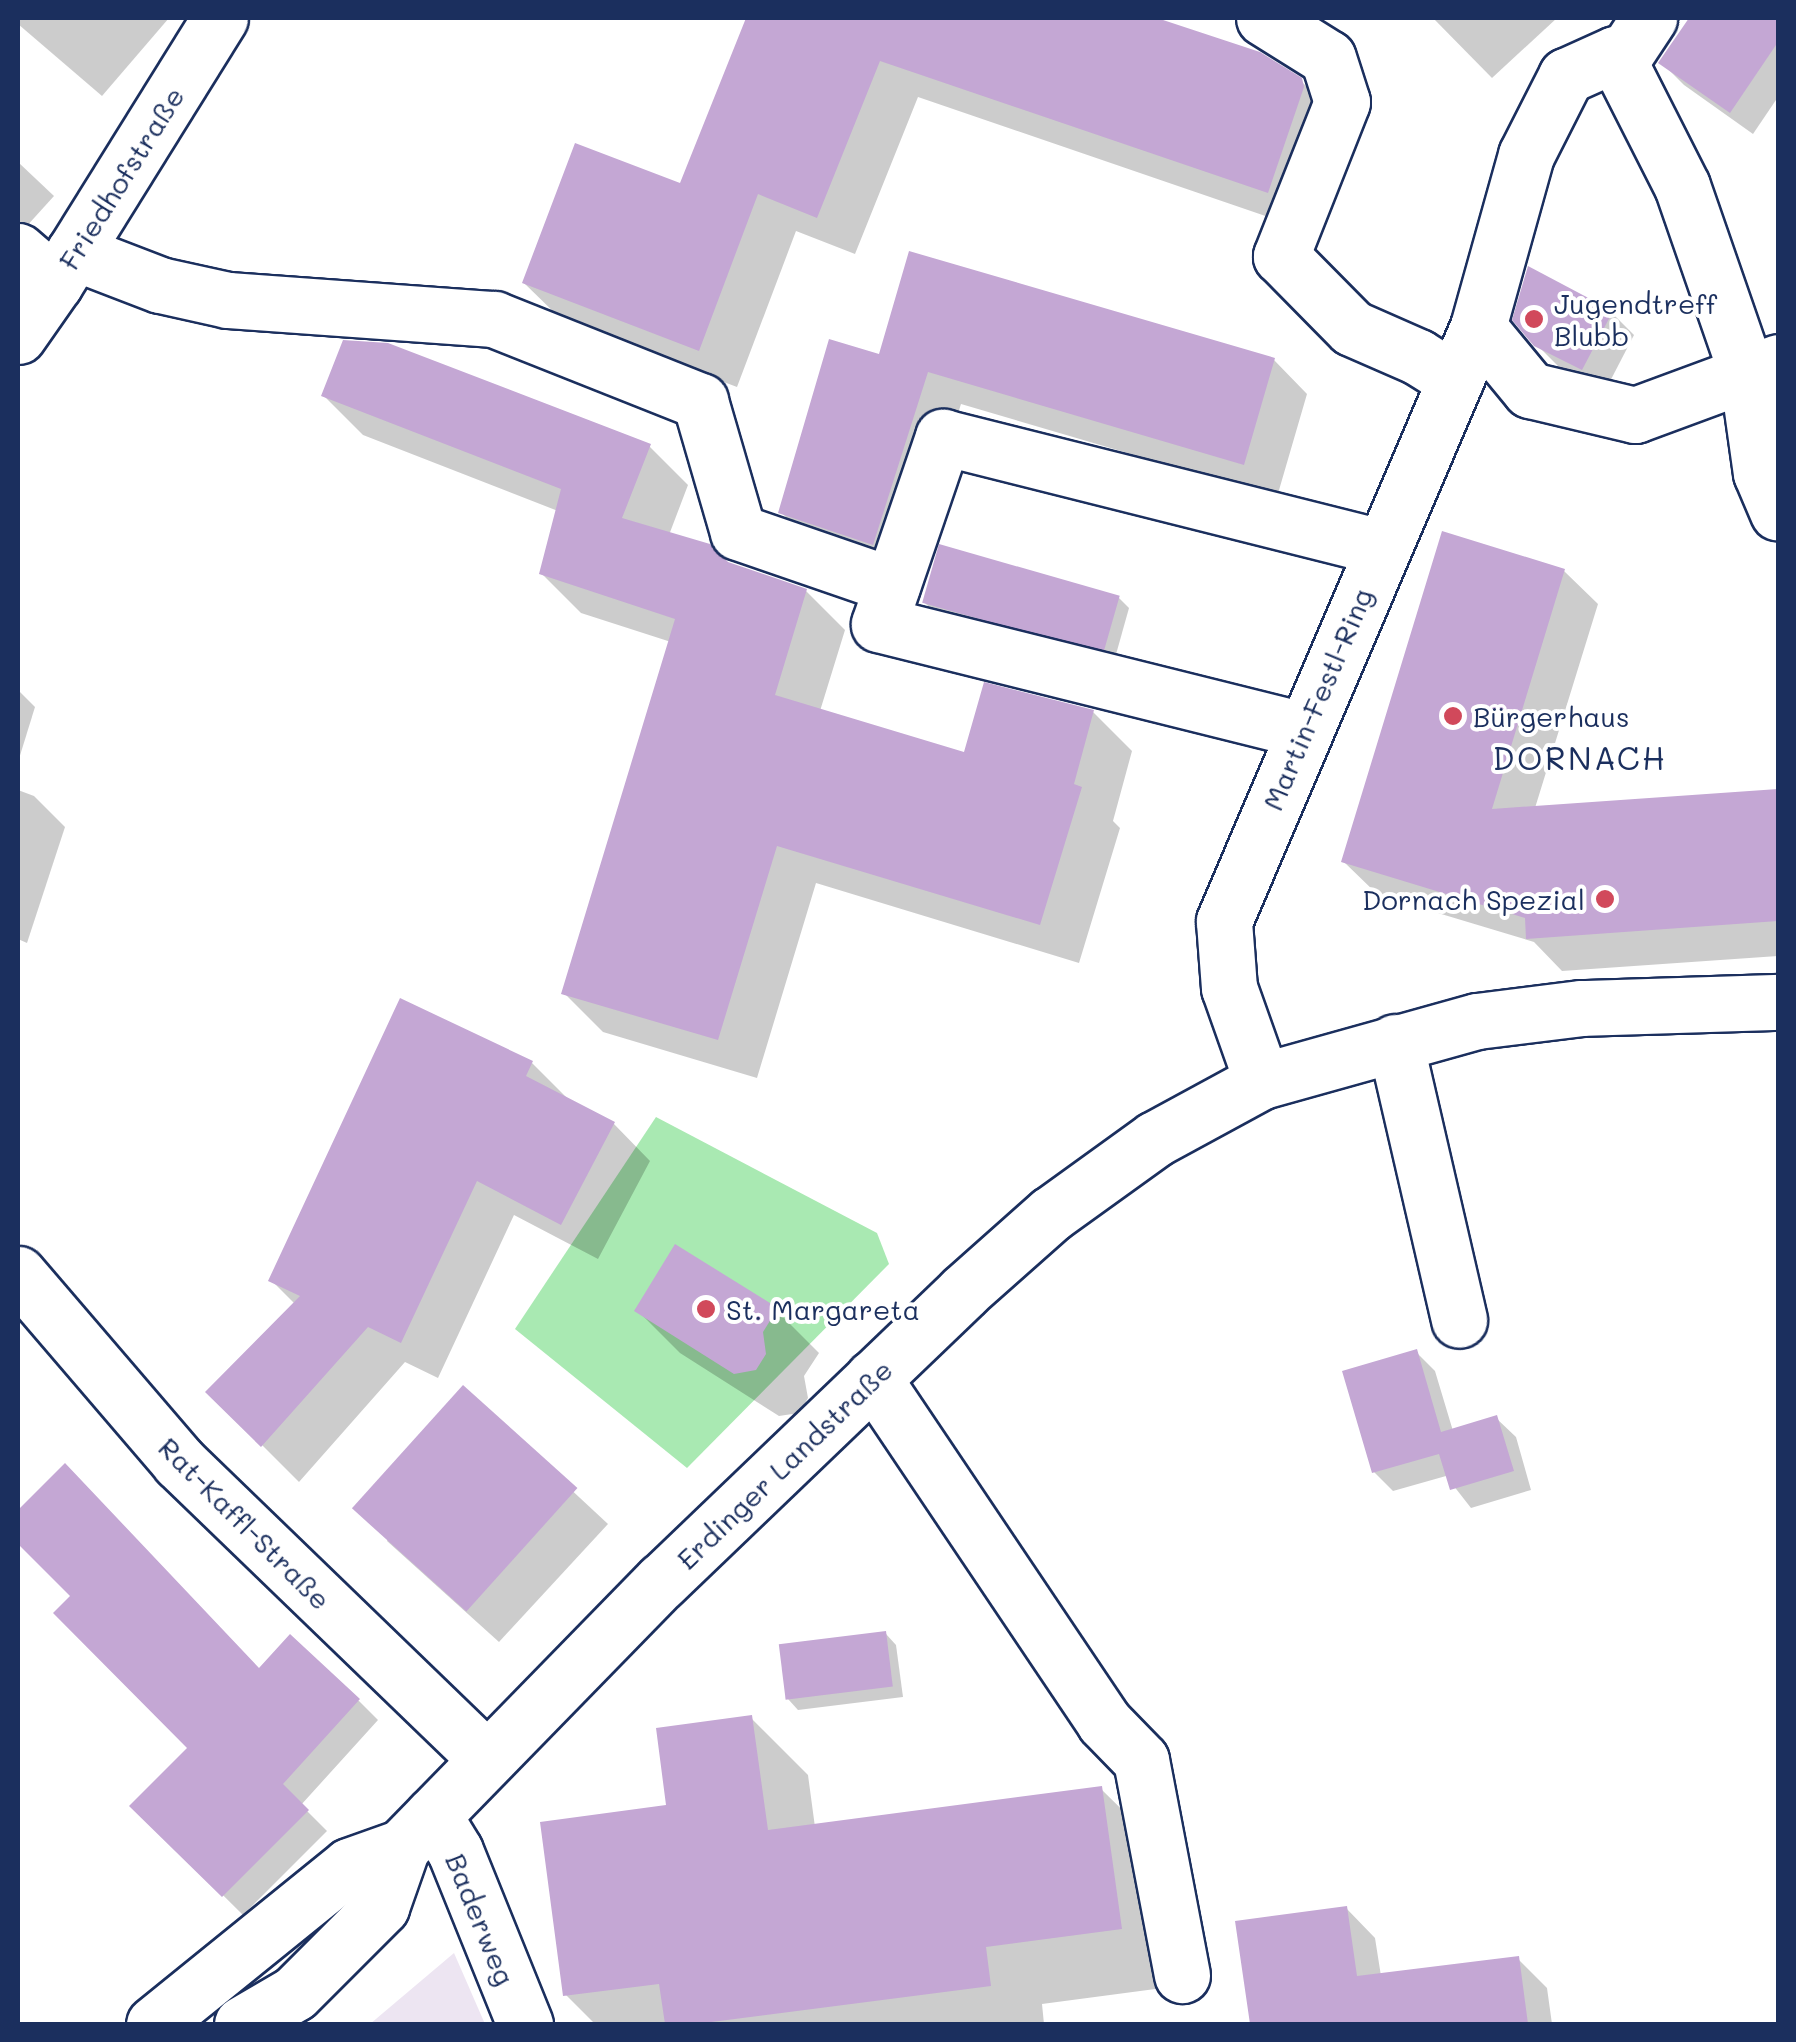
<!DOCTYPE html>
<html>
<head>
<meta charset="utf-8">
<style>
	body { margin:0 }
	#map { position:relative; width:1796px; height:2042px; overflow:hidden; background:#fff; font-family:Mali,sans-serif }
	div>[style] { position:absolute }
	[style*='--x'] { left:calc(var(--x)*1px); top:calc(var(--y)*1px); width:calc(var(--w)*1px); rotate:calc(var(--a)*1deg) }
	.built>* { inset:0; background:#ede5f2 }
	.green>* { inset:0; background:#a9e9b2 }
	.shadow>* { inset:0; background:#0003 }
	.building>* { inset:0; background:#c4a7d4; transform-origin:0 0 }
	.roads { filter:drop-shadow(2px 0 #1b2f5e) drop-shadow(-2px 0 #1b2f5e) drop-shadow(0 2px #1b2f5e) drop-shadow(0 -2px #1b2f5e) }
	.minor>* { height:55px; margin:-27.5px; padding:0 27.5px; transform-origin:27.5px; border-radius:27.5px; background:#fff }
	.dots>* { width:28px; height:28px; translate:-50% -50%; box-sizing:border-box; border:5px solid #fff; border-radius:50% }
	span { translate:-50% -50%; white-space:nowrap; text-align:center; line-height:1.15; -webkit-text-stroke:8px #fff; paint-order:stroke }
	.street-label { font-size:28px; color:#1b2f5e }
	.poi-label { font-size:28px; color:#1b2f5e }
	.left { translate:0 -50%; text-align:left }
	.right { translate:-100% -50%; text-align:right }
	.quarter-label { font-size:32px; color:#1b2f5e; letter-spacing:2.5px }
	.frame { position:absolute; inset:0; border:20px solid #1b2f5e; pointer-events:none }
</style>
</head>
<body>
<div id="map">
	<div class="built">
		<div style="clip-path:polygon(454px 1953px,485px 2024px,370px 2024px)"></div>
	</div>
	<div class="green">
		<div style="clip-path:polygon(656px 1117px,877px 1233px,889px 1264px,687px 1468px,515px 1329px)"></div>
	</div>
	<div class="shadow">
		<div style="clip-path:polygon(18px 18px,169px 18px,102px 96px,18px 24px)"></div>
		<div style="clip-path:polygon(748px 18px,898px 18px,920px 26px,923px 18px,1149px 18px,1259px 55px,1300px 80px,1339px 119px,1306px 230px,918px 97px,855px 254px,796px 231px,737px 387px,563px 321px,524px 283px,681px 186px)"></div>
		<div style="clip-path:polygon(1433px 18px,1557px 18px,1492px 78px)"></div>
		<div style="clip-path:polygon(1692px 18px,1778px 18px,1778px 97px,1753px 134px,1684px 85px,1661px 62px)"></div>
		<div style="clip-path:polygon(18px 162px,54px 196px,25px 228px,18px 221px)"></div>
		<div style="clip-path:polygon(1612px 313px,1634px 335px,1605px 391px,1560px 368px,1536px 344px)"></div>
		<div style="clip-path:polygon(880px 357px,1274px 360px,1307px 394px,1277px 497px,961px 404px,906px 577px,814px 546px,781px 512px)"></div>
		<div style="clip-path:polygon(324px 396px,649px 446px,688px 485px,669px 535px,726px 564px,806px 591px,845px 630px,820px 711px,966px 755px,1093px 712px,1132px 751px,1113px 821px,1120px 828px,1079px 963px,816px 883px,757px 1078px,603px 1032px,564px 993px,671px 642px,581px 613px,542px 574px,558px 511px,363px 435px)"></div>
		<div style="clip-path:polygon(1564px 571px,1598px 604px,1535px 808px,1778px 792px,1778px 956px,1562px 971px,1534px 942px,1378px 895px,1344px 862px)"></div>
		<div style="clip-path:polygon(1118px 597px,1129px 608px,1115px 658px,934px 612px,924px 602px)"></div>
		<div style="clip-path:polygon(18px 690px,35px 707px,18px 762px)"></div>
		<div style="clip-path:polygon(18px 790px,34px 796px,65px 827px,27px 943px,18px 939px)"></div>
		<div style="clip-path:polygon(532px 1063px,568px 1099px,614px 1124px,650px 1161px,598px 1259px,514px 1215px,438px 1378px,405px 1362px,299px 1482px,209px 1392px,295px 1304px,271px 1280px)"></div>
		<div style="clip-path:polygon(637px 1310px,776px 1310px,819px 1353px,804px 1376px,808px 1398px,799px 1413px,779px 1416px,680px 1353px)"></div>
		<div style="clip-path:polygon(1416px 1352px,1435px 1371px,1453px 1431px,1496px 1418px,1516px 1437px,1531px 1490px,1471px 1508px,1446px 1476px,1393px 1491px,1374px 1472px)"></div>
		<div style="clip-path:polygon(463px 1389px,608px 1524px,499px 1642px,387px 1541px)"></div>
		<div style="clip-path:polygon(18px 1512px,260px 1671px,359px 1701px,378px 1720px,301px 1805px,327px 1831px,243px 1915px,133px 1806px,191px 1748px,73px 1596px,18px 1540px)"></div>
		<div style="clip-path:polygon(886px 1634px,896px 1645px,903px 1697px,798px 1710px,788px 1699px)"></div>
		<div style="clip-path:polygon(751px 1718px,808px 1775px,815px 1827px,1101px 1789px,1159px 1846px,1178px 1986px,1042px 2004px,1044px 2024px,595px 2024px,566px 1995px,669px 1807px)"></div>
		<div style="clip-path:polygon(1346px 1908px,1375px 1938px,1381px 1976px,1518px 1959px,1547px 1988px,1552px 2024px,1253px 2024px,1238px 1923px)"></div>
	</div>
	<div class="building">
		<div style="clip-path:polygon(746px 18px,1157px 18px,1260px 52px,1302px 78px,1304px 87px,1268px 193px,880px 61px,817px 218px,758px 194px,699px 351px,522px 283px,575px 143px,680px 183px)"></div>
		<div style="clip-path:polygon(1689px 18px,1778px 18px,1778px 42px,1730px 113px,1658px 63px)"></div>
		<div style="clip-path:polygon(909px 251px,1275px 358px,1244px 465px,928px 372px,873px 545px,778px 513px,829px 339px,879px 354px)"></div>
		<div style="clip-path:polygon(1528px 266px,1613px 311px,1582px 370px,1534px 346px,1512px 320px)"></div>
		<div style="clip-path:polygon(343px 340px,388px 343px,651px 444px,622px 518px,710px 544px,728px 562px,807px 589px,775px 695px,964px 752px,984px 682px,1094px 710px,1074px 784px,1082px 787px,1040px 925px,777px 846px,718px 1040px,561px 994px,675px 619px,539px 574px,561px 489px,321px 396px)"></div>
		<div style="clip-path:polygon(1442px 531px,1565px 569px,1492px 809px,1778px 789px,1778px 921px,1526px 939px,1525px 918px,1341px 862px)"></div>
		<div style="left:939px;top:544px;width:188px;height:61px;rotate:16deg"></div>
		<div style="clip-path:polygon(400px 998px,533px 1061px,526px 1076px,615px 1122px,561px 1225px,477px 1181px,401px 1343px,368px 1327px,261px 1447px,205px 1392px,300px 1296px,268px 1281px)"></div>
		<div style="clip-path:polygon(675px 1244px,778px 1308px,763px 1332px,766px 1354px,756px 1370px,734px 1374px,634px 1311px)"></div>
		<div style="clip-path:polygon(1417px 1349px,1441px 1432px,1497px 1415px,1514px 1471px,1450px 1490px,1439px 1454px,1372px 1473px,1342px 1371px)"></div>
		<div style="left:463px;top:1385px;width:154px;height:166px;rotate:42deg"></div>
		<div style="clip-path:polygon(65px 1463px,259px 1668px,290px 1634px,360px 1699px,283px 1784px,309px 1810px,222px 1897px,129px 1806px,187px 1748px,53px 1613px,70px 1596px,18px 1544px,18px 1510px)"></div>
		<div style="left:886px;top:1631px;width:56px;height:108px;rotate:83deg"></div>
		<div style="clip-path:polygon(752px 1715px,768px 1830px,1102px 1786px,1122px 1929px,986px 1947px,991px 1986px,696px 2024px,665px 2024px,659px 1984px,563px 1996px,540px 1822px,666px 1805px,656px 1728px)"></div>
		<div style="clip-path:polygon(1347px 1906px,1357px 1976px,1519px 1956px,1528px 2024px,1250px 2024px,1235px 1921px)"></div>
	</div>
	<div class="roads">
		<div class="minor">
			<div style="--x:1264;--y:18;--w:75;--a:32"></div>
			<div style="--x:1328;--y:58;--w:46;--a:72.3"></div>
			<div style="--x:1342;--y:102;--w:166;--a:111.6"></div>
			<div style="--x:1281;--y:256;--w:101;--a:45.4"></div>
			<div style="--x:1352;--y:328;--w:72;--a:23.7"></div>
			<div style="--x:1418;--y:357;--w:44;--a:31.9"></div>
			<div style="--x:1620;--y:62;--w:53;--a:-56.6"></div>
			<div style="--x:18;--y:251;--w:49;--a:40.9"></div>
			<div style="--x:74;--y:252;--w:92;--a:21"></div>
			<div style="--x:160;--y:285;--w:70;--a:12.4"></div>
			<div style="--x:228;--y:300;--w:267;--a:4.1"></div>
			<div style="--x:494;--y:319;--w:222;--a:21.7"></div>
			<div style="--x:700;--y:401;--w:136;--a:73.8"></div>
			<div style="--x:738;--y:532;--w:163;--a:19"></div>
			<div style="--x:1478;--y:327;--w:82;--a:50.5"></div>
			<div style="--x:1530;--y:390;--w:108;--a:13.4"></div>
			<div style="--x:1635;--y:415;--w:153;--a:-20.3"></div>
			<div style="--x:18;--y:336;--w:65;--a:-55.1"></div>
			<div style="--x:55;--y:283;--w:312;--a:-58.1"></div>
			<div style="--x:1303;--y:730;--w:437;--a:-166"></div>
			<div style="--x:879;--y:624;--w:198;--a:-71.1"></div>
			<div style="--x:943;--y:437;--w:453;--a:14.1"></div>
			<div style="--x:1395;--y:1042;--w:285;--a:77"></div>
			<div style="--x:1262;--y:1081;--w:99;--a:-109.5"></div>
			<div style="--x:1229;--y:988;--w:67;--a:-94.3"></div>
			<div style="--x:1224;--y:921;--w:646;--a:-66.85"></div>
			<div style="--x:1478;--y:327;--w:179;--a:-74.4"></div>
			<div style="--x:1526;--y:155;--w:89;--a:-63.1"></div>
			<div style="--x:1566;--y:76;--w:54;--a:-24.2"></div>
			<div style="--x:1615;--y:54;--w:148;--a:63.1"></div>
			<div style="--x:1682;--y:186;--w:199;--a:70.9"></div>
			<div style="--x:1747;--y:374;--w:100;--a:82"></div>
			<div style="--x:1761;--y:473;--w:43;--a:67"></div>
			<div style="--x:18;--y:1274;--w:248;--a:49.4"></div>
			<div style="--x:179;--y:1462;--w:428;--a:44"></div>
			<div style="--x:873;--y:1378;--w:414;--a:56.1"></div>
			<div style="--x:1104;--y:1722;--w:53;--a:45.8"></div>
			<div style="--x:1141;--y:1760;--w:219;--a:79.2"></div>
			<div style="--x:433;--y:1815;--w:42;--a:58.6"></div>
			<div style="--x:455;--y:1851;--w:187;--a:68"></div>
			<div style="--x:154;--y:2024;--w:251;--a:-39"></div>
			<div style="--x:349;--y:1866;--w:56;--a:-19.7"></div>
			<div style="--x:242;--y:2024;--w:61;--a:-30.3"></div>
			<div style="--x:295;--y:1993;--w:122;--a:-45"></div>
			<div style="--x:381;--y:1907;--w:64;--a:-70.7"></div>
			<div style="--x:402;--y:1847;--w:372;--a:-45.7"></div>
			<div style="--x:662;--y:1581;--w:417;--a:-43.8"></div>
			<div style="--x:963;--y:1292;--w:118;--a:-41.6"></div>
			<div style="--x:1051;--y:1214;--w:128;--a:-35.8"></div>
			<div style="--x:1155;--y:1139;--w:122;--a:-28.5"></div>
			<div style="--x:1262;--y:1081;--w:223;--a:-15.6"></div>
			<div style="--x:1477;--y:1021;--w:106;--a:-7.1"></div>
			<div style="--x:1582;--y:1008;--w:196;--a:-1.8"></div>
		</div>
	</div>
	<div class="dots">
		<div style="left:1534px;top:319px;background:#d1495b"></div>
		<div style="left:1453px;top:716px;background:#d1495b"></div>
		<div style="left:1605px;top:899px;background:#d1495b"></div>
		<div style="left:706px;top:1309px;background:#d1495b"></div>
	</div>
	<div class="street-label">
		<span style="left:121px;top:178px;rotate:-58deg">Friedhofstraße</span>
		<span style="left:1317px;top:699px;rotate:-67deg">Martin-Festl-Ring</span>
		<span style="left:784px;top:1464px;rotate:-44deg">Erdinger Landstraße</span>
		<span style="left:245px;top:1523px;rotate:45deg">Rat-Kaffl-Straße</span>
		<span style="left:481px;top:1919px;rotate:68deg">Baderweg</span>
	</div>
	<div class="poi-label">
		<span class="left" style="left:1554px;top:319px">Jugendtreff<br>Blubb</span>
		<span class="left" style="left:1473px;top:716px">Bürgerhaus</span>
		<span class="right" style="left:1585px;top:899px">Dornach Spezial</span>
		<span class="left" style="left:726px;top:1309px">St. Margareta</span>
	</div>
	<div class="quarter-label">
		<span style="left:1580px;top:757px">DORNACH</span>
	</div>
	<div class="frame"></div>
</div>
</body>
</html>
